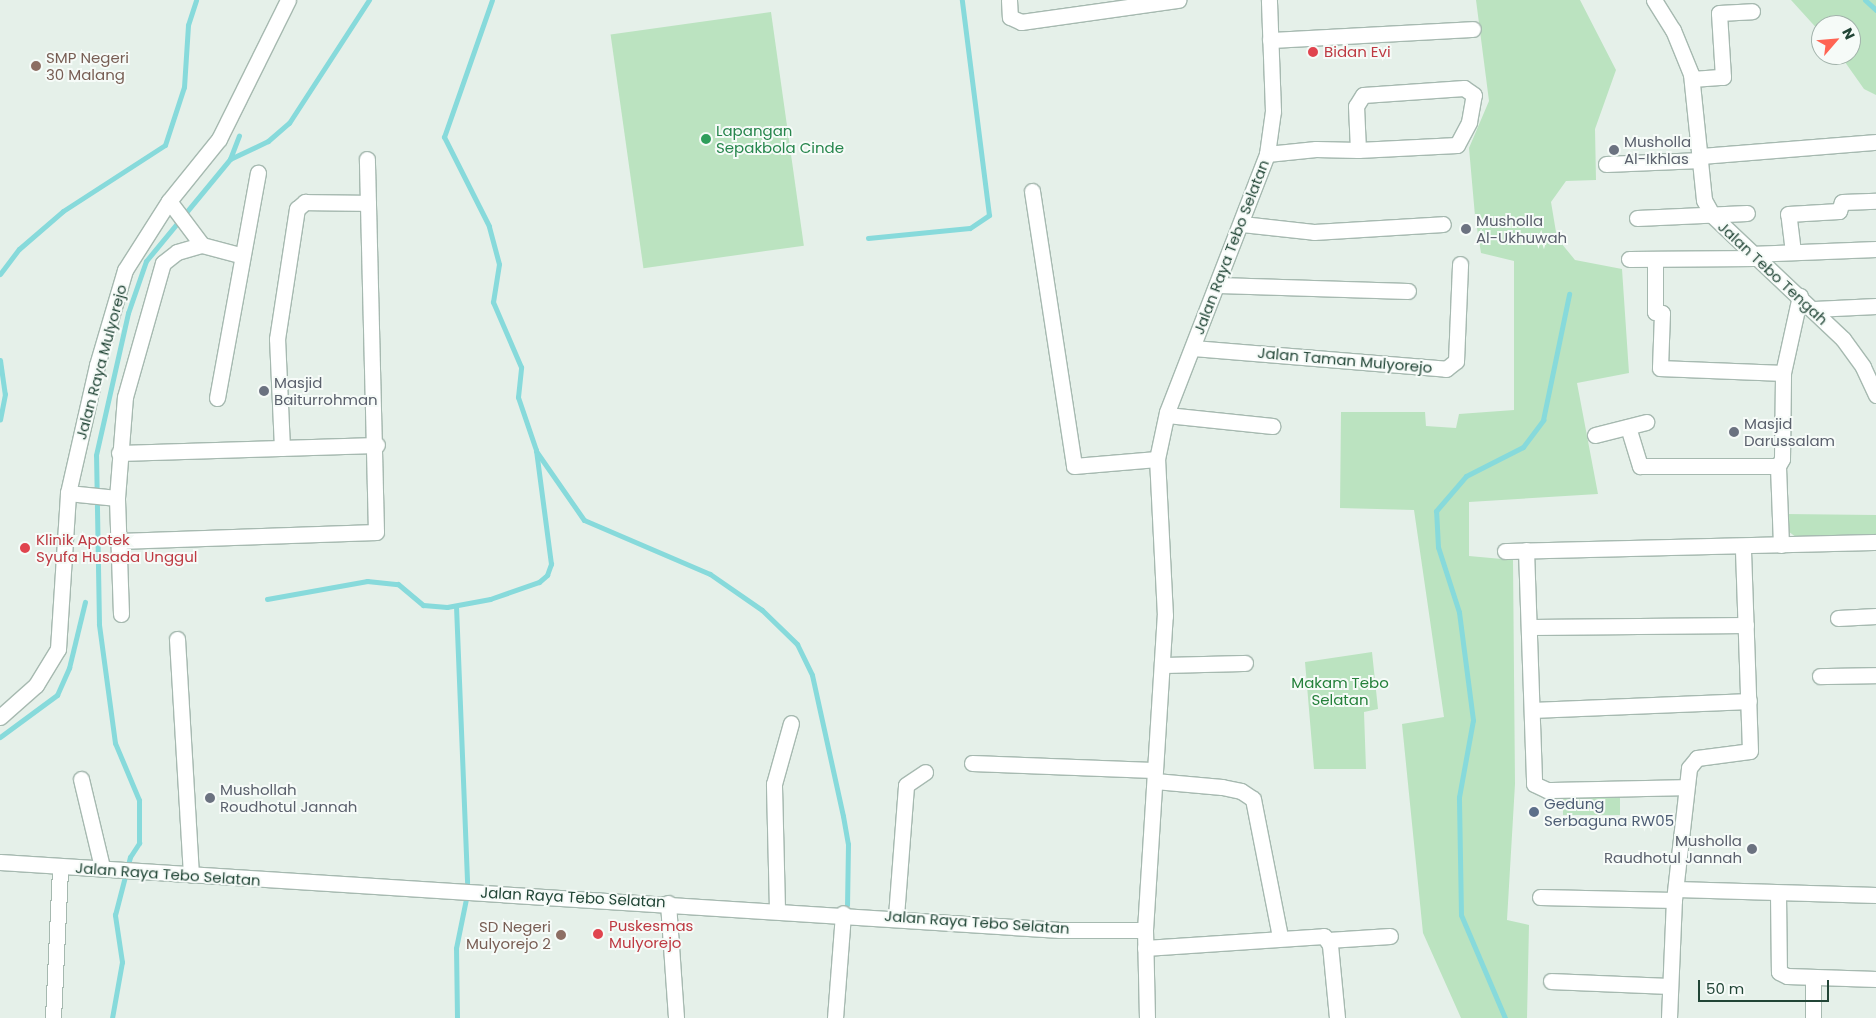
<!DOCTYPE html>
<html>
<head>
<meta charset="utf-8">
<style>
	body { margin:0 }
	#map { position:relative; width:1876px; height:1018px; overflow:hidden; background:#e5f0e9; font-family:Poppins,sans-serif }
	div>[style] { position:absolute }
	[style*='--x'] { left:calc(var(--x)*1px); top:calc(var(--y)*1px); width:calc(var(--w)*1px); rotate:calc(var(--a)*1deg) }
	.green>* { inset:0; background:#bbe3c0; transform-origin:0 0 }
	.stream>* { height:5px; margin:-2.5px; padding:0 2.5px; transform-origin:2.5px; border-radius:2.5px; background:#87dadb }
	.roads { filter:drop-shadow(1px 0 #a6b9b0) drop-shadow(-1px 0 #a6b9b0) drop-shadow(0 1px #a6b9b0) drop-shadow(0 -1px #a6b9b0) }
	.street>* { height:15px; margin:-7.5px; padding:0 7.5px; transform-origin:7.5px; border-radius:7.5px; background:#fff }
	.secondary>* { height:15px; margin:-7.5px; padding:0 7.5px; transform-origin:7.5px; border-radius:7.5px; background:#fff }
	.dots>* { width:14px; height:14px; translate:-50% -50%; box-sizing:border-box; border:2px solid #f6fbf8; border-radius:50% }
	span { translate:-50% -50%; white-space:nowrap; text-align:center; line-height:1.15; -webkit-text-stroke:4px #f6fbf8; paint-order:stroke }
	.health-label { font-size:15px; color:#be3a42 }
	.left { translate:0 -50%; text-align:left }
	.education-label { font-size:15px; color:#785e54 }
	.right { translate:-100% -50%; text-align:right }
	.leisure-label { font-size:15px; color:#27864d }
	.worship-label { font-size:15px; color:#5b616d }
	.street-label { font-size:15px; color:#214536 }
	.park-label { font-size:15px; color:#25813b }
	.service-label { font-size:15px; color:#4e5e75 }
	.north { position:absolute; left:1811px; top:15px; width:50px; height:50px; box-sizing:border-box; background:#f6fbf8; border:1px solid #a1b2aa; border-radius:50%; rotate:63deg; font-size:14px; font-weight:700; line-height:20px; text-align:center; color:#214536 }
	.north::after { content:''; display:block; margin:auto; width:18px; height:22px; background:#ff6453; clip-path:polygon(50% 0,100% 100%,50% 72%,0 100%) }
	.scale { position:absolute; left:1698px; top:980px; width:131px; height:22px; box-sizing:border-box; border:2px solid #214536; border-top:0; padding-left:6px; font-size:15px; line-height:18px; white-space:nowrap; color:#214536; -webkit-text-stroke:4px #f6fbf8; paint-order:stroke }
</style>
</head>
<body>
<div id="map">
	<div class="green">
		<div style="clip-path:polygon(1476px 0,1580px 0,1616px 70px,1595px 129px,1596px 180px,1566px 181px,1551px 202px,1557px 238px,1575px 260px,1622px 269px,1629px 373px,1577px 383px,1598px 494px,1469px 502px,1469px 556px,1513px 560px,1515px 784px,1507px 920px,1529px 925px,1527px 1018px,1461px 1018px,1423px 933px,1402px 724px,1444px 717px,1414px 510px,1340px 508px,1341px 412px,1425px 412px,1426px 426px,1456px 428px,1459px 414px,1514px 410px,1514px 261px,1481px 253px,1475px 216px,1469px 148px,1489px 101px)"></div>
		<div style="clip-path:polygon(1791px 0,1876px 0,1876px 95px,1864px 89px,1840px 55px,1851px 55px,1851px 25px,1821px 25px,1821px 33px)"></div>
		<div style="left:771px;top:12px;width:236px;height:162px;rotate:82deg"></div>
		<div style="clip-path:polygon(1785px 514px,1876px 515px,1876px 535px,1796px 537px,1785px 529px)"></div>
		<div style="clip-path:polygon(1372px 652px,1378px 709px,1364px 712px,1366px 769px,1314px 769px,1305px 662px)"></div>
		<div style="left:1563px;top:795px;width:57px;height:20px"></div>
	</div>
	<div class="stream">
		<div style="--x:1865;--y:0;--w:15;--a:42"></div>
		<div style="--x:230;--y:159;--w:25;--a:-69"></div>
		<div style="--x:868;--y:238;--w:102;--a:-5.6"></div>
		<div style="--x:970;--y:228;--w:23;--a:-34"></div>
		<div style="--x:989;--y:215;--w:217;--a:-97.2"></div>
		<div style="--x:0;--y:274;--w:31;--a:-53"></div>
		<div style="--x:19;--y:249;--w:58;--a:-40.8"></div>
		<div style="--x:63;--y:211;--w:121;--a:-32.9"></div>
		<div style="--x:165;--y:145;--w:61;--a:-71.9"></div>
		<div style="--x:184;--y:87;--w:62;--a:-86.3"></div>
		<div style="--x:188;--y:25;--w:26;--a:-72"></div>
		<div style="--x:0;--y:360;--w:34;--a:82"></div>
		<div style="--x:5;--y:394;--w:26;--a:101"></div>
		<div style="--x:536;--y:451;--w:84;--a:55.2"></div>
		<div style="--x:584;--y:520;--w:137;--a:23.2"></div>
		<div style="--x:710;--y:574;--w:63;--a:34.7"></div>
		<div style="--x:762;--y:610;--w:49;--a:44.2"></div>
		<div style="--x:797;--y:644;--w:34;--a:64"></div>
		<div style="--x:812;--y:675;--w:144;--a:77.6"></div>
		<div style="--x:843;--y:816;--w:28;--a:80"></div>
		<div style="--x:848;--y:844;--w:61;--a:90.9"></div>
		<div style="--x:267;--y:599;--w:102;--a:-10.2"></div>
		<div style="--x:367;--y:581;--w:31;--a:6"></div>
		<div style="--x:398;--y:584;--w:33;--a:40"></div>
		<div style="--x:423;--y:605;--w:24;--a:5"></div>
		<div style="--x:447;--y:607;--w:44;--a:-10.5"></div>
		<div style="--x:490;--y:599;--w:52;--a:-19.1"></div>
		<div style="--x:539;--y:582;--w:11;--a:-41"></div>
		<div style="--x:547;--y:575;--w:12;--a:-70"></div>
		<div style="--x:551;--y:564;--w:115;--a:-97.5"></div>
		<div style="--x:536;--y:450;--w:56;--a:-108.8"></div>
		<div style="--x:518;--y:397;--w:30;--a:-84"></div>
		<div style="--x:521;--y:367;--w:71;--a:-113.3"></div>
		<div style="--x:493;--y:302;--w:38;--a:-81"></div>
		<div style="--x:499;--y:264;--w:39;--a:-105"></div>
		<div style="--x:489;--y:226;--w:100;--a:-116.8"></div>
		<div style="--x:444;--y:137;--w:145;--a:-70.7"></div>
		<div style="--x:456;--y:606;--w:277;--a:87.7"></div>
		<div style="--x:0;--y:737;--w:71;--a:-36.4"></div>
		<div style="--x:57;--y:695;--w:30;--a:-66"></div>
		<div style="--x:69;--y:668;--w:68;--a:-76.4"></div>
		<div style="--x:112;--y:1018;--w:57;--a:-79.9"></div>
		<div style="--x:122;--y:962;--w:48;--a:-98.5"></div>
		<div style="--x:115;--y:915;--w:60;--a:-75.5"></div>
		<div style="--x:130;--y:857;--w:17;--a:-57"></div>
		<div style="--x:139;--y:843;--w:43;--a:-90"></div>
		<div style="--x:139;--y:800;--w:62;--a:-112.8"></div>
		<div style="--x:115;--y:743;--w:120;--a:-97.7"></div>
		<div style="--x:99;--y:624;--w:169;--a:-91"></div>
		<div style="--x:96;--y:455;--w:146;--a:-77.3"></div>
		<div style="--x:128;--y:313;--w:55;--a:-70.9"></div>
		<div style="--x:146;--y:261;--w:132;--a:-50.5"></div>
		<div style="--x:230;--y:159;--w:42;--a:-25.3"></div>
		<div style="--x:268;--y:141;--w:28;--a:-41"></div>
		<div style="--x:289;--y:123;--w:147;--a:-57"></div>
		<div style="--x:457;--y:1018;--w:70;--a:-90.8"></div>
		<div style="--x:456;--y:948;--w:50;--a:-78.5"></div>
		<div style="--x:1505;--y:1018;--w:112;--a:-113.1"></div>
		<div style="--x:1461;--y:915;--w:118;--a:-91"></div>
		<div style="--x:1459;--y:797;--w:78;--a:-79.7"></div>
		<div style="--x:1473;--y:720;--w:109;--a:-97.4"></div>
		<div style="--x:1459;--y:612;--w:68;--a:-107.9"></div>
		<div style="--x:1438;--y:547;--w:36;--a:-93"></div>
		<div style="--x:1436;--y:511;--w:46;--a:-49.4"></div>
		<div style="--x:1466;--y:476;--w:64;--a:-27"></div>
		<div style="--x:1523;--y:447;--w:34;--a:-53"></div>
		<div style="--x:1543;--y:420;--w:129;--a:-78.3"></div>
	</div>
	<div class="roads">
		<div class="street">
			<div style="--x:1009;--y:0;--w:17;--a:87"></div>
			<div style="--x:1010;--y:17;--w:12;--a:24"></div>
			<div style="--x:1021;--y:22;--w:159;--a:-8"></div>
			<div style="--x:1654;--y:0;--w:36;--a:58"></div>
			<div style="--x:1673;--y:30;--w:48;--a:67.8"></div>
			<div style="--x:1691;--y:74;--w:127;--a:84.1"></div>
			<div style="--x:1704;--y:200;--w:18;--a:61"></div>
			<div style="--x:1713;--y:216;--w:179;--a:43.4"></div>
			<div style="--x:1843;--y:339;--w:34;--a:54"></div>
			<div style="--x:1863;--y:367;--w:31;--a:65"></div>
			<div style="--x:1270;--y:40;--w:203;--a:-3.1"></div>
			<div style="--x:1692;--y:79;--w:31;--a:-4"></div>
			<div style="--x:1723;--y:77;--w:64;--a:-93.6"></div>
			<div style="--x:1719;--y:13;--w:33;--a:-3"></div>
			<div style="--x:1267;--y:154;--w:49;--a:-5.8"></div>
			<div style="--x:1316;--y:149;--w:42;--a:1.4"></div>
			<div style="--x:1358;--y:150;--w:99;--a:-2.9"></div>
			<div style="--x:1457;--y:145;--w:26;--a:-62"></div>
			<div style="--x:1469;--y:122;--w:27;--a:-80"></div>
			<div style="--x:1474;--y:95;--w:12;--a:-145"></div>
			<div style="--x:1464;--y:88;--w:101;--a:176"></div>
			<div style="--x:1363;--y:95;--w:13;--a:122"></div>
			<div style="--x:1356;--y:106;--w:44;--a:87.4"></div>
			<div style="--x:1701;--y:156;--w:176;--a:-4.6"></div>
			<div style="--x:1606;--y:164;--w:95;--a:-2.4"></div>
			<div style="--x:1032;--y:191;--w:278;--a:81.3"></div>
			<div style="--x:1074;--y:466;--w:83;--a:-4.8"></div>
			<div style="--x:169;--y:201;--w:55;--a:53.1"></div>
			<div style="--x:202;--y:245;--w:39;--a:15"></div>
			<div style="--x:1637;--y:218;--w:110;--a:-2.6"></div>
			<div style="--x:1242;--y:224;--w:72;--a:6.3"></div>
			<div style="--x:1314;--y:232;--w:129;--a:-3.5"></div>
			<div style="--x:1793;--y:252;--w:38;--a:-97"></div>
			<div style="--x:1788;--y:214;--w:51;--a:-3.4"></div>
			<div style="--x:1839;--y:211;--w:9;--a:-72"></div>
			<div style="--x:1842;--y:202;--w:34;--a:-2"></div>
			<div style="--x:1750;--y:254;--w:126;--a:-2.3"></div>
			<div style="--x:1629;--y:259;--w:126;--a:-0.5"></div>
			<div style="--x:1655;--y:259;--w:53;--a:90"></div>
			<div style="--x:1655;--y:312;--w:7;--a:8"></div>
			<div style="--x:1662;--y:313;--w:55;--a:92.1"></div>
			<div style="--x:1660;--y:368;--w:123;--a:2.3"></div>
			<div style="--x:1218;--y:285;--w:190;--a:1.8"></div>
			<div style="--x:1814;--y:309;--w:62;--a:-2.8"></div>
			<div style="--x:1193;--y:348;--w:254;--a:4.7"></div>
			<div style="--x:1446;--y:369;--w:13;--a:-39"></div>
			<div style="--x:1456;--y:361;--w:97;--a:-87.6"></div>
			<div style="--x:217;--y:398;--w:229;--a:-79.7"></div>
			<div style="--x:1167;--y:415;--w:106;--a:6"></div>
			<div style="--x:1628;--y:427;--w:41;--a:72.9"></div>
			<div style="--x:1640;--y:466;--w:138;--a:0"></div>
			<div style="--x:1595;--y:435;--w:53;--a:-14.3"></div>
			<div style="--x:282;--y:448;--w:109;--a:-92.6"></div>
			<div style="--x:277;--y:339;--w:132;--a:-81.3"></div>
			<div style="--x:297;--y:209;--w:11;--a:-41"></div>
			<div style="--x:305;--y:202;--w:63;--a:0.9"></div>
			<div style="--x:119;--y:453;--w:258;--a:-1.8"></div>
			<div style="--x:68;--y:493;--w:49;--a:5.8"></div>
			<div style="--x:119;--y:541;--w:257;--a:-2"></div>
			<div style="--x:376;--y:532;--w:373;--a:-91.4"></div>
			<div style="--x:1781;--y:545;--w:79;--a:-92.2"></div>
			<div style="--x:1778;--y:466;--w:8;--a:-60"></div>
			<div style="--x:1782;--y:459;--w:86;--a:-89.3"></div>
			<div style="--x:1783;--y:373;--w:79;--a:-77.6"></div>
			<div style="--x:1526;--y:550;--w:234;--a:88"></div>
			<div style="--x:1534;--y:784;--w:14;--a:25"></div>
			<div style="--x:1547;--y:790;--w:138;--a:-1.2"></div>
			<div style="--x:1505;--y:551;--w:371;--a:-1.4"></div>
			<div style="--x:121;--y:614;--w:116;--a:-92"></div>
			<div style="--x:117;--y:498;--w:101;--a:-85.5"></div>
			<div style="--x:125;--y:397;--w:139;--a:-74.2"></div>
			<div style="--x:163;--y:263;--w:18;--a:-38"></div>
			<div style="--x:177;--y:252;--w:26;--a:-16"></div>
			<div style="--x:1838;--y:618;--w:38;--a:-3"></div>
			<div style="--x:1531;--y:627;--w:215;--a:-0.5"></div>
			<div style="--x:177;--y:639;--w:236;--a:86.6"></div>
			<div style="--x:1162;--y:665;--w:83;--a:-1.4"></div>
			<div style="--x:1820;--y:676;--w:56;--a:-1"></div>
			<div style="--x:1533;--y:710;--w:216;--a:-2.4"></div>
			<div style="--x:972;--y:763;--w:181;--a:2.2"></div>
			<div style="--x:81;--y:779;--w:90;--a:76.6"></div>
			<div style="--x:1155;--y:781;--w:67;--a:5.1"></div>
			<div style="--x:1222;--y:787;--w:19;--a:12"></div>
			<div style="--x:1241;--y:791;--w:14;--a:34"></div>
			<div style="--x:1253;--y:799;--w:141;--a:78.9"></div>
			<div style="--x:0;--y:862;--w:1062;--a:3.67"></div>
			<div style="--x:1060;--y:930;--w:85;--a:0"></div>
			<div style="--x:1676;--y:889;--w:200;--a:1.7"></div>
			<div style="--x:1778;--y:894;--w:78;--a:89.3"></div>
			<div style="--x:1779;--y:972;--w:9;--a:27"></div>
			<div style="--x:1787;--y:976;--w:89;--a:1.9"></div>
			<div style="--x:1540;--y:897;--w:134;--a:1.3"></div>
			<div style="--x:668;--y:903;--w:115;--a:86"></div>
			<div style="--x:777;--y:909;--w:125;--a:-91.4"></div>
			<div style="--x:774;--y:784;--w:63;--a:-74.4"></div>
			<div style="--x:896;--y:916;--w:131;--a:-85.6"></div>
			<div style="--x:906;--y:785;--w:23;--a:-34"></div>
			<div style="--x:1328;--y:940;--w:62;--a:-3.7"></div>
			<div style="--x:1145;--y:948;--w:179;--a:-3.8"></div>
			<div style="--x:1324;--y:936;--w:11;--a:56"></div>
			<div style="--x:1330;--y:945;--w:73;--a:84.5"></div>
			<div style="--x:1813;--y:977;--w:41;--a:90"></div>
			<div style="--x:1551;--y:981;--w:117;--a:2.4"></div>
			<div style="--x:53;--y:1018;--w:151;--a:-87.3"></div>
			<div style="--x:835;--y:1018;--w:105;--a:-85.6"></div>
			<div style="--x:1147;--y:1018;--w:88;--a:-91.3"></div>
			<div style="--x:1145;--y:930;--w:315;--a:-86.4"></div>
			<div style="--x:1165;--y:616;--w:157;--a:-92.9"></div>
			<div style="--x:1157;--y:459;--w:48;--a:-78"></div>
			<div style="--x:1167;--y:412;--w:277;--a:-68.8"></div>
			<div style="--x:1267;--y:154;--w:43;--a:-82.1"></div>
			<div style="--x:1273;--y:111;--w:111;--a:-92.1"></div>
			<div style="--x:1669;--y:1018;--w:118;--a:-87.6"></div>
			<div style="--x:1674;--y:900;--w:133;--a:-83.5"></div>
			<div style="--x:1689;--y:768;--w:13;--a:-51"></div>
			<div style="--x:1697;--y:758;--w:53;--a:-7.5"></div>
			<div style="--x:1750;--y:751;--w:205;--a:-92"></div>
		</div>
		<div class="secondary">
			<div style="--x:0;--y:717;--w:48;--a:-41.6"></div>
			<div style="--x:36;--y:685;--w:42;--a:-58.6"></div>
			<div style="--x:58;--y:649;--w:156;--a:-86.3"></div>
			<div style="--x:68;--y:493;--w:131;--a:-77.2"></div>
			<div style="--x:97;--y:365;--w:99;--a:-73.6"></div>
			<div style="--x:125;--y:270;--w:82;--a:-57.5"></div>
			<div style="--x:169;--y:201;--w:80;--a:-51.1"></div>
			<div style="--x:219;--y:139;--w:155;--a:-63.6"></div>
		</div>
	</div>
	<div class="dots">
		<div style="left:1313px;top:52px;background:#e0444e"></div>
		<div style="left:36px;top:66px;background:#8d6e63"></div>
		<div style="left:706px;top:139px;background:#2e9e5b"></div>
		<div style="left:1614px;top:150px;background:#6b7280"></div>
		<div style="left:1466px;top:229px;background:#6b7280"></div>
		<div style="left:264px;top:391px;background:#6b7280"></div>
		<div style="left:1734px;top:432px;background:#6b7280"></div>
		<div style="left:25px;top:548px;background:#e0444e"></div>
		<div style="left:210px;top:798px;background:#6b7280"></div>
		<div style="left:1534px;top:812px;background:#5c6f8a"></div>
		<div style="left:1752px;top:849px;background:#6b7280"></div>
		<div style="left:598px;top:934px;background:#e0444e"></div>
		<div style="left:561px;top:935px;background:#8d6e63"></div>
	</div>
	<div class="health-label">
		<span class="left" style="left:1324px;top:52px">Bidan Evi</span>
		<span class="left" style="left:36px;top:548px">Klinik Apotek<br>Syufa Husada Unggul</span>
		<span class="left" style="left:609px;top:934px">Puskesmas<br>Mulyorejo</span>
	</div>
	<div class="education-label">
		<span class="left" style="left:46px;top:66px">SMP Negeri<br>30 Malang</span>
		<span class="right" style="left:551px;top:935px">SD Negeri<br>Mulyorejo 2</span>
	</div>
	<div class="leisure-label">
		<span class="left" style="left:716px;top:139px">Lapangan<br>Sepakbola Cinde</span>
	</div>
	<div class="worship-label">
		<span class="left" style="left:1624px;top:150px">Musholla<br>Al-Ikhlas</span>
		<span class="left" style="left:1476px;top:229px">Musholla<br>Al-Ukhuwah</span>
		<span class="left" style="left:274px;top:391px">Masjid<br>Baiturrohman</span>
		<span class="left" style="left:1744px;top:432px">Masjid<br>Darussalam</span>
		<span class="left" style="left:220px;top:798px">Mushollah<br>Roudhotul Jannah</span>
		<span class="right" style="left:1742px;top:849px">Musholla<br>Raudhotul Jannah</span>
	</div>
	<div class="street-label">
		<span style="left:1231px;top:247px;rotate:-69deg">Jalan Raya Tebo Selatan</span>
		<span style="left:1773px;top:273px;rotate:43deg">Jalan Tebo Tengah</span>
		<span style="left:1345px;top:360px;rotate:5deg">Jalan Taman Mulyorejo</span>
		<span style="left:101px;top:362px;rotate:-75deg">Jalan Raya Mulyorejo</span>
		<span style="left:168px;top:874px;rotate:4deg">Jalan Raya Tebo Selatan</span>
		<span style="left:573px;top:897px;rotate:3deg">Jalan Raya Tebo Selatan</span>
		<span style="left:977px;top:922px;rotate:4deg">Jalan Raya Tebo Selatan</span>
	</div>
	<div class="park-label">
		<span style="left:1340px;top:691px">Makam Tebo<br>Selatan</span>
	</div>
	<div class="service-label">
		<span class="left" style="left:1544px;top:812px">Gedung<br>Serbaguna RW05</span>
	</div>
	<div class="north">N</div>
	<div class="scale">50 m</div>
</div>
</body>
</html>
